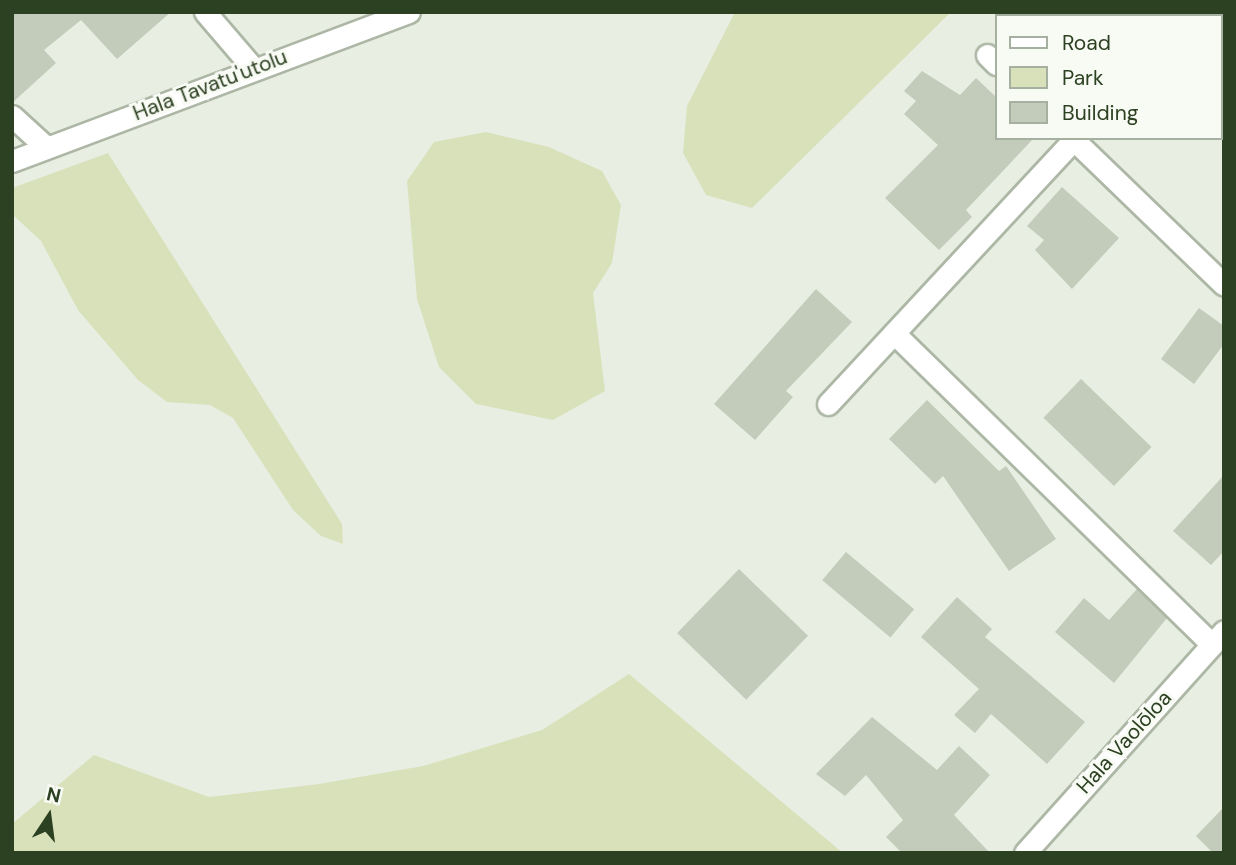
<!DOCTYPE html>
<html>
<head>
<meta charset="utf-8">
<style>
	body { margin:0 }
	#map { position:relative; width:1236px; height:865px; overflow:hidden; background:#e9eee3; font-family:"DM Sans",sans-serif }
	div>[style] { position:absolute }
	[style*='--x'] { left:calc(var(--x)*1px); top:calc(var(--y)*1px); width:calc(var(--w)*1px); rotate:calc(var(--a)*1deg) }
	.green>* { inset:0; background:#d9e1bb }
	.building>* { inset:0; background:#c3ccbb; transform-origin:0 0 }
	.roads { filter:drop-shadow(2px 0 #adb7a5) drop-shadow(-2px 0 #adb7a5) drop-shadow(0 2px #adb7a5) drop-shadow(0 -2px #adb7a5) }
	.minor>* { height:21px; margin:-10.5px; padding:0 10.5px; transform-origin:10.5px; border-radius:10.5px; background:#fff }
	span { translate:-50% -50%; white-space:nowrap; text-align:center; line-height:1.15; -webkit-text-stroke:6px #f8faf4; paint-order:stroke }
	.street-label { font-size:21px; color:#2c4121 }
	.frame { position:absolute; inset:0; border:14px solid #2c4121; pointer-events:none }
	.legend { position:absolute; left:995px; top:14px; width:228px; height:126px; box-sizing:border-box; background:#f8faf4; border:2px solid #a6b0a0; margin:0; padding:9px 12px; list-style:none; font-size:21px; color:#2c4121 }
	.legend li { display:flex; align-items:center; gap:14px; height:35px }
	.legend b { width:35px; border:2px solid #a6b0a0 }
	.north { position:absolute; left:14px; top:781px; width:70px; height:70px; -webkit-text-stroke:5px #f8faf4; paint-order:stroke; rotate:13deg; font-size:19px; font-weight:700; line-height:28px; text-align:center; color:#2c4121 }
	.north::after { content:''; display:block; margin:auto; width:24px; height:32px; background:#2c4121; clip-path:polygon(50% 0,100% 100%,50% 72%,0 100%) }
</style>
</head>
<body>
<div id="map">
	<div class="green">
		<div style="clip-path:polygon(735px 12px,951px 12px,752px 208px,706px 195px,683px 153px,687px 106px)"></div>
		<div style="clip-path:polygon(1164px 12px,1224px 12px,1224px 71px,1220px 16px)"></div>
		<div style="clip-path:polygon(486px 132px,549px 147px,602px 171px,621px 205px,612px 263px,593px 293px,605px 391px,553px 420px,476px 404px,439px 367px,417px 299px,407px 181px,434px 142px)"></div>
		<div style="clip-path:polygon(108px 153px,342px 524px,343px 544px,321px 536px,293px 510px,233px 418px,210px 405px,167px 402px,138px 380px,78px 310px,41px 241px,12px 214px,12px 188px)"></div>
		<div style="clip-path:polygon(629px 674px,843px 853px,12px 853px,12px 824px,94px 755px,209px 797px,319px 784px,423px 766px,542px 730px)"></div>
	</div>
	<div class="building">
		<div style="clip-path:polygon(12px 12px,171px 12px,117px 59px,81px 20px,44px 50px,56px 63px,12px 103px)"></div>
		<div style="clip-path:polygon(922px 71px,960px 95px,976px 78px,996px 97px,996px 138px,1034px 138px,966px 210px,972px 217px,939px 250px,885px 198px,938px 145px,904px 114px,916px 101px,904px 91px)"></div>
		<div style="clip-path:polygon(1062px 187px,1119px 238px,1072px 289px,1035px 250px,1044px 240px,1027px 226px)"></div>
		<div style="clip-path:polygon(816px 289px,852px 322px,786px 391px,793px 397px,755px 440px,714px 404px)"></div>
		<div style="clip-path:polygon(1199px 308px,1224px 326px,1224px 344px,1194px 384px,1161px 359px)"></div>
		<div style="left:1081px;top:379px;width:98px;height:54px;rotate:44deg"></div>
		<div style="clip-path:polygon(927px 400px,999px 471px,1006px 466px,1056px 539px,1009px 571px,943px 476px,935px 484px,889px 439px)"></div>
		<div style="clip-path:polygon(1224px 475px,1224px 551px,1211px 565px,1173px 531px)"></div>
		<div style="left:846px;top:552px;width:89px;height:37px;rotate:40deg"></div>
		<div style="left:739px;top:569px;width:96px;height:89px;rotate:44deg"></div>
		<div style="clip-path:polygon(1137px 589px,1167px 618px,1114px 683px,1055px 632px,1084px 598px,1109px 620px)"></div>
		<div style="clip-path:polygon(957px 597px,992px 629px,985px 637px,1085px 722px,1047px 764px,991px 714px,975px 733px,954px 715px,979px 689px,921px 637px)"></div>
		<div style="clip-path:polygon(872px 717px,937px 770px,959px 746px,990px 775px,954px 815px,990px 853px,902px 853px,886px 837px,903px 820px,866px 775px,845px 796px,816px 774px)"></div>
		<div style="clip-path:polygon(1224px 807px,1224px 853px,1213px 853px,1196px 836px)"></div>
	</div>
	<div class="roads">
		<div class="minor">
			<div style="--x:205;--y:12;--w:74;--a:49.4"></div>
			<div style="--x:987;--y:55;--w:13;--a:45"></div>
			<div style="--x:12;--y:116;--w:46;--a:42.4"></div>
			<div style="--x:1072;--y:138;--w:211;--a:44"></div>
			<div style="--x:12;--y:161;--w:424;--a:-20.6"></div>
			<div style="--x:894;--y:333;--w:445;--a:44.4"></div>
			<div style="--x:828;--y:404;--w:362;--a:-47.1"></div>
			<div style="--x:1025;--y:853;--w:298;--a:-48.1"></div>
		</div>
	</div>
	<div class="street-label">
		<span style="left:210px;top:85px;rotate:-21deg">Hala Tavatu'utolu</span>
		<span style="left:1124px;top:742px;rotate:-48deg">Hala Vaolōloa</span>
	</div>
	<div class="frame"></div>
	<ul class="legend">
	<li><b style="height:9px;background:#fff"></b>Road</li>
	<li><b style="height:19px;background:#d9e1bb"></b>Park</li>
	<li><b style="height:19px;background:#c3ccbb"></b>Building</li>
	</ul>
	<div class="north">N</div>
</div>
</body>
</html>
